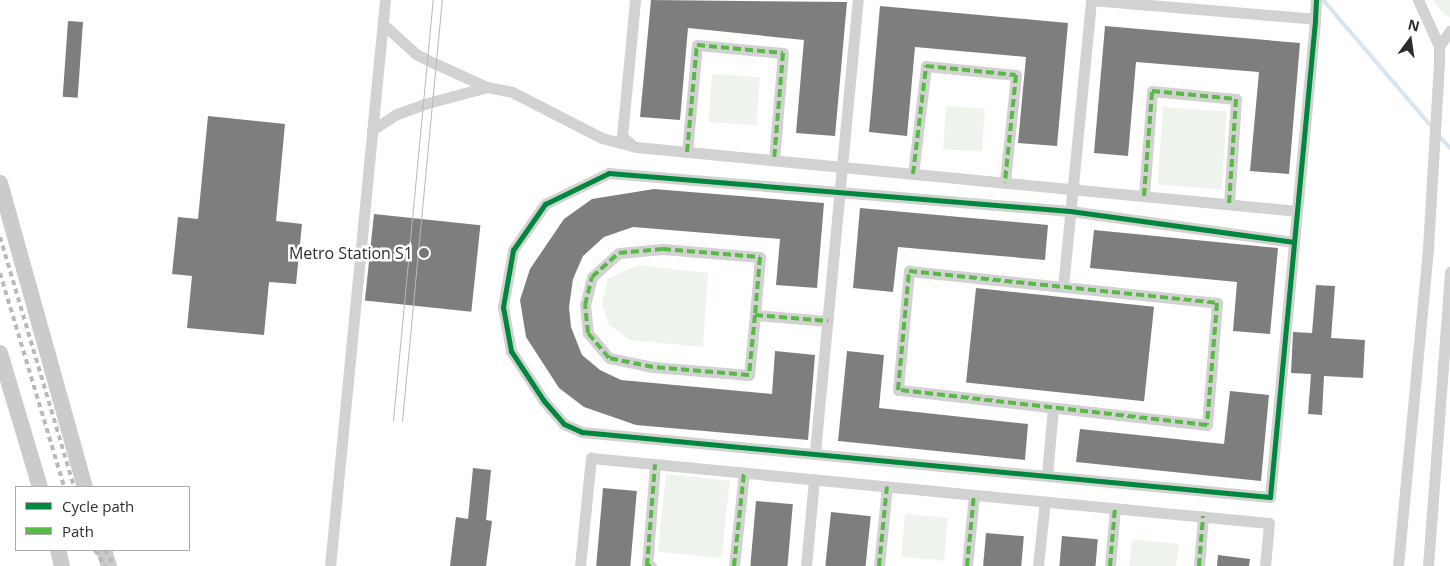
<!DOCTYPE html>
<html>
<head>
<meta charset="utf-8">
<style>
	body { margin:0 }
	#map { position:relative; width:1450px; height:566px; overflow:hidden; background:#fff; font-family:"Open Sans",sans-serif }
	div>[style] { position:absolute }
	[style*='--x'] { left:calc(var(--x)*1px); top:calc(var(--y)*1px); width:calc(var(--w)*1px); rotate:calc(var(--a)*1deg) }
	.green>* { inset:0; background:#eef4eb; transform-origin:0 0 }
	.stream>* { height:4px; margin:-2px; padding:0 2px; transform-origin:2px; border-radius:2px; background:#d7e4f1 }
	.building>* { inset:0; background:#7e7e7e; transform-origin:0 0 }
	.street>* { height:11px; margin:-5.5px; padding:0 5.5px; transform-origin:5.5px; border-radius:5.5px; background:#d2d2d2 }
	.secondary>* { height:16px; margin:-8px; padding:0 8px; transform-origin:8px; border-radius:8px; background:#cbcbcb }
	.tram>* { height:1px; margin:-0.5px; padding:0 0.5px; transform-origin:0.5px; border-radius:0.5px; background:#b9b9b9 }
	.rail>* { height:4px; margin-top:-2px; transform-origin:0; background:repeating-linear-gradient(90deg,#b9b9b9 0 5px,transparent 0 9px) }
	.quiet>* { height:4px; margin-top:-2px; transform-origin:0; background:repeating-linear-gradient(90deg,#58b947 0 8px,transparent 0 12px) }
	.cycleway>* { height:5px; margin:-2.5px; padding:0 2.5px; transform-origin:2.5px; border-radius:2.5px; background:#00873e }
	.dots>* { width:14px; height:14px; translate:-50% -50%; box-sizing:border-box; border:2px solid #fff; border-radius:50% }
	span { translate:-50% -50%; white-space:nowrap; text-align:center; line-height:1.15; -webkit-text-stroke:5px #fff; paint-order:stroke }
	.poi-label { font-size:16px; color:#2d2d2d }
	.right { translate:-100% -50%; text-align:right }
	.legend { position:absolute; left:15px; top:486px; width:175px; height:65px; box-sizing:border-box; background:#fff; border:1px solid #ababab; margin:0; padding:6px 9px; list-style:none; font-size:15px; color:#2d2d2d }
	.legend li { display:flex; align-items:center; gap:10px; height:25px }
	.legend b { width:25px; border:1px solid #ababab }
	.north { position:absolute; left:1385px; top:15px; width:50px; height:50px; -webkit-text-stroke:4px #fff; paint-order:stroke; rotate:14deg; font-size:14px; font-weight:700; line-height:20px; text-align:center; color:#2d2d2d }
	.north::after { content:''; display:block; margin:auto; width:18px; height:22px; background:#2d2d2d; clip-path:polygon(50% 0,100% 100%,50% 72%,0 100%) }
</style>
</head>
<body>
<div id="map">
	<div class="green">
		<div style="clip-path:polygon(1433px 0,1450px 0,1450px 17px,1442px 12px)"></div>
		<div style="left:712px;top:74px;width:48px;height:48px;rotate:4deg"></div>
		<div style="left:946px;top:106px;width:39px;height:43px;rotate:4deg"></div>
		<div style="left:1163px;top:107px;width:64px;height:78px;rotate:4deg"></div>
		<div style="clip-path:polygon(638px 265px,708px 273px,703px 347px,629px 340px,608px 324px,602px 303px,608px 279px)"></div>
		<div style="left:666px;top:474px;width:64px;height:78px;rotate:6deg"></div>
		<div style="left:905px;top:514px;width:43px;height:43px;rotate:5deg"></div>
		<div style="clip-path:polygon(1132px 539px,1179px 544px,1176px 566px,1129px 566px)"></div>
	</div>
	<div class="stream">
		<div style="--x:1323;--y:0;--w:167;--a:49.4"></div>
		<div style="--x:1438;--y:135;--w:18;--a:47"></div>
	</div>
	<div class="building">
		<div style="clip-path:polygon(651px 0,847px 2px,835px 136px,796px 133px,804px 40px,688px 28px,680px 120px,640px 117px)"></div>
		<div style="clip-path:polygon(880px 6px,1068px 23px,1057px 146px,1018px 143px,1026px 57px,915px 47px,907px 136px,869px 132px)"></div>
		<div style="left:68px;top:21px;width:15px;height:76px;rotate:4deg"></div>
		<div style="clip-path:polygon(1105px 26px,1300px 43px,1289px 174px,1250px 171px,1259px 72px,1136px 62px,1128px 156px,1094px 153px)"></div>
		<div style="clip-path:polygon(208px 116px,285px 124px,276px 221px,302px 224px,296px 284px,269px 282px,264px 335px,187px 328px,192px 276px,172px 274px,178px 217px,198px 219px)"></div>
		<div style="clip-path:polygon(654px 189px,824px 203px,817px 288px,776px 285px,780px 239px,633px 227px,604px 237px,583px 256px,573px 279px,569px 307px,571px 327px,582px 355px,600px 370px,621px 380px,772px 394px,775px 351px,815px 355px,808px 440px,636px 425px,584px 407px,559px 388px,526px 337px,520px 300px,530px 269px,564px 219px,592px 199px)"></div>
		<div style="clip-path:polygon(860px 208px,1048px 225px,1045px 260px,898px 247px,893px 292px,853px 288px)"></div>
		<div style="left:374px;top:214px;width:107px;height:87px;rotate:6deg"></div>
		<div style="clip-path:polygon(1094px 230px,1278px 248px,1270px 334px,1233px 331px,1237px 282px,1090px 268px)"></div>
		<div style="clip-path:polygon(1316px 285px,1335px 286px,1331px 338px,1365px 340px,1363px 378px,1324px 376px,1322px 415px,1308px 414px,1311px 374px,1291px 373px,1293px 332px,1312px 333px)"></div>
		<div style="left:976px;top:288px;width:179px;height:95px;rotate:6deg"></div>
		<div style="clip-path:polygon(847px 351px,884px 355px,879px 408px,1028px 424px,1025px 460px,838px 441px)"></div>
		<div style="clip-path:polygon(1230px 391px,1269px 395px,1261px 481px,1076px 462px,1080px 429px,1224px 444px)"></div>
		<div style="clip-path:polygon(473px 468px,491px 470px,486px 520px,492px 521px,486px 566px,450px 566px,456px 517px,468px 519px)"></div>
		<div style="left:603px;top:488px;width:34px;height:78px;rotate:5deg"></div>
		<div style="left:756px;top:501px;width:37px;height:65px;rotate:5deg"></div>
		<div style="left:831px;top:512px;width:40px;height:54px;rotate:6deg"></div>
		<div style="left:986px;top:533px;width:38px;height:33px;rotate:5deg"></div>
		<div style="left:1062px;top:536px;width:36px;height:30px;rotate:5deg"></div>
		<div style="clip-path:polygon(1218px 555px,1250px 559px,1249px 566px,1217px 566px)"></div>
	</div>
	<div class="street">
		<div style="--x:1091;--y:0;--w:225;--a:4.8"></div>
		<div style="--x:383;--y:24;--w:45;--a:42.3"></div>
		<div style="--x:416;--y:54;--w:20;--a:27"></div>
		<div style="--x:434;--y:63;--w:58;--a:24.4"></div>
		<div style="--x:487;--y:87;--w:25;--a:11"></div>
		<div style="--x:512;--y:92;--w:101;--a:27.1"></div>
		<div style="--x:602;--y:138;--w:35;--a:15"></div>
		<div style="--x:636;--y:147;--w:664;--a:5.53"></div>
		<div style="--x:1439;--y:46;--w:19;--a:-54"></div>
		<div style="--x:372;--y:130;--w:30;--a:-33"></div>
		<div style="--x:397;--y:114;--w:29;--a:-20"></div>
		<div style="--x:424;--y:104;--w:65;--a:-15.1"></div>
		<div style="--x:632;--y:145;--w:13;--a:-138"></div>
		<div style="--x:622;--y:136;--w:137;--a:-84.5"></div>
		<div style="--x:687;--y:152;--w:107;--a:-84.7"></div>
		<div style="--x:697;--y:45;--w:86;--a:5.3"></div>
		<div style="--x:783;--y:53;--w:107;--a:94.8"></div>
		<div style="--x:913;--y:174;--w:109;--a:-83.1"></div>
		<div style="--x:926;--y:66;--w:90;--a:5.7"></div>
		<div style="--x:1016;--y:75;--w:108;--a:95.9"></div>
		<div style="--x:1144;--y:196;--w:105;--a:-85.6"></div>
		<div style="--x:1152;--y:91;--w:84;--a:5.4"></div>
		<div style="--x:1236;--y:99;--w:105;--a:93.8"></div>
		<div style="--x:1294;--y:242;--w:226;--a:-172.1"></div>
		<div style="--x:1070;--y:211;--w:463;--a:-175.3"></div>
		<div style="--x:609;--y:173;--w:71;--a:154.2"></div>
		<div style="--x:545;--y:204;--w:56;--a:124.8"></div>
		<div style="--x:513;--y:250;--w:58;--a:100"></div>
		<div style="--x:503;--y:307;--w:45;--a:79.7"></div>
		<div style="--x:511;--y:351;--w:60;--a:56.6"></div>
		<div style="--x:544;--y:401;--w:30;--a:49"></div>
		<div style="--x:564;--y:424;--w:20;--a:24"></div>
		<div style="--x:582;--y:432;--w:691;--a:5.4"></div>
		<div style="--x:1270;--y:497;--w:480;--a:-84.6"></div>
		<div style="--x:1315;--y:19;--w:19;--a:-87"></div>
		<div style="--x:909;--y:271;--w:310;--a:5.9"></div>
		<div style="--x:1217;--y:303;--w:122;--a:94.7"></div>
		<div style="--x:1207;--y:425;--w:311;--a:-173.5"></div>
		<div style="--x:898;--y:390;--w:120;--a:-84.7"></div>
		<div style="--x:1063;--y:287;--w:288;--a:-84.4"></div>
		<div style="--x:755;--y:315;--w:60;--a:95.7"></div>
		<div style="--x:749;--y:375;--w:96;--a:-175.2"></div>
		<div style="--x:653;--y:367;--w:45;--a:-168.4"></div>
		<div style="--x:609;--y:358;--w:33;--a:-130"></div>
		<div style="--x:588;--y:333;--w:28;--a:-96"></div>
		<div style="--x:585;--y:305;--w:29;--a:-76"></div>
		<div style="--x:592;--y:277;--w:36;--a:-42"></div>
		<div style="--x:619;--y:253;--w:44;--a:-5.2"></div>
		<div style="--x:663;--y:249;--w:97;--a:4.7"></div>
		<div style="--x:760;--y:257;--w:58;--a:94.9"></div>
		<div style="--x:755;--y:315;--w:73;--a:4.7"></div>
		<div style="--x:815;--y:452;--w:454;--a:-84.6"></div>
		<div style="--x:1047;--y:475;--w:67;--a:-84.9"></div>
		<div style="--x:330;--y:566;--w:569;--a:-84.45"></div>
		<div style="--x:580;--y:566;--w:109;--a:-84.2"></div>
		<div style="--x:591;--y:458;--w:681;--a:5.48"></div>
		<div style="--x:1269;--y:523;--w:43;--a:95.3"></div>
		<div style="--x:651;--y:566;--w:4;--a:180"></div>
		<div style="--x:647;--y:566;--w:102;--a:-85.5"></div>
		<div style="--x:734;--y:566;--w:94;--a:-83.9"></div>
		<div style="--x:806;--y:566;--w:87;--a:-84.7"></div>
		<div style="--x:879;--y:566;--w:80;--a:-84.3"></div>
		<div style="--x:967;--y:566;--w:71;--a:-84.4"></div>
		<div style="--x:1038;--y:566;--w:65;--a:-83.9"></div>
		<div style="--x:1110;--y:566;--w:58;--a:-85.1"></div>
		<div style="--x:1199;--y:566;--w:50;--a:-85.4"></div>
		<div style="--x:1398;--y:566;--w:319;--a:-84.6"></div>
		<div style="--x:1428;--y:248;--w:184;--a:-86.6"></div>
		<div style="--x:1439;--y:64;--w:18;--a:-90"></div>
		<div style="--x:1439;--y:46;--w:51;--a:-114.5"></div>
		<div style="--x:1428;--y:566;--w:295;--a:-85.7"></div>
	</div>
	<div class="secondary">
		<div style="--x:0;--y:183;--w:316;--a:74.4"></div>
		<div style="--x:0;--y:353;--w:140;--a:73.4"></div>
		<div style="--x:58;--y:550;--w:16;--a:76"></div>
		<div style="--x:104;--y:550;--w:17;--a:73"></div>
	</div>
	<div class="tram">
		<div style="--x:393;--y:420;--w:422;--a:-84.6"></div>
		<div style="--x:402;--y:421;--w:423;--a:-84.6"></div>
	</div>
	<div class="rail">
		<div style="--x:0;--y:237;--w:261;--a:73.5"></div>
		<div style="--x:0;--y:273;--w:223;--a:73.3"></div>
		<div style="--x:95;--y:550;--w:19;--a:58"></div>
		<div style="--x:105;--y:550;--w:18;--a:61"></div>
	</div>
	<div class="quiet">
		<div style="--x:687;--y:152;--w:107;--a:-84.7"></div>
		<div style="--x:697;--y:45;--w:86;--a:5.3"></div>
		<div style="--x:783;--y:53;--w:107;--a:94.8"></div>
		<div style="--x:913;--y:174;--w:109;--a:-83.1"></div>
		<div style="--x:926;--y:66;--w:90;--a:5.7"></div>
		<div style="--x:1016;--y:75;--w:108;--a:95.9"></div>
		<div style="--x:1144;--y:196;--w:105;--a:-85.6"></div>
		<div style="--x:1152;--y:91;--w:84;--a:5.4"></div>
		<div style="--x:1236;--y:99;--w:105;--a:93.8"></div>
		<div style="--x:909;--y:271;--w:310;--a:5.9"></div>
		<div style="--x:1217;--y:303;--w:122;--a:94.7"></div>
		<div style="--x:1207;--y:425;--w:311;--a:-173.5"></div>
		<div style="--x:898;--y:390;--w:120;--a:-84.7"></div>
		<div style="--x:755;--y:315;--w:60;--a:95.7"></div>
		<div style="--x:749;--y:375;--w:96;--a:-175.2"></div>
		<div style="--x:653;--y:367;--w:45;--a:-168.4"></div>
		<div style="--x:609;--y:358;--w:33;--a:-130"></div>
		<div style="--x:588;--y:333;--w:28;--a:-96"></div>
		<div style="--x:585;--y:305;--w:29;--a:-76"></div>
		<div style="--x:592;--y:277;--w:36;--a:-42"></div>
		<div style="--x:619;--y:253;--w:44;--a:-5.2"></div>
		<div style="--x:663;--y:249;--w:97;--a:4.7"></div>
		<div style="--x:760;--y:257;--w:58;--a:94.9"></div>
		<div style="--x:755;--y:315;--w:73;--a:4.7"></div>
		<div style="--x:651;--y:566;--w:4;--a:180"></div>
		<div style="--x:647;--y:566;--w:102;--a:-85.5"></div>
		<div style="--x:734;--y:566;--w:94;--a:-83.9"></div>
		<div style="--x:879;--y:566;--w:80;--a:-84.3"></div>
		<div style="--x:967;--y:566;--w:71;--a:-84.4"></div>
		<div style="--x:1110;--y:566;--w:58;--a:-85.1"></div>
		<div style="--x:1199;--y:566;--w:50;--a:-85.4"></div>
	</div>
	<div class="cycleway">
		<div style="--x:1294;--y:242;--w:226;--a:-172.1"></div>
		<div style="--x:1070;--y:211;--w:463;--a:-175.3"></div>
		<div style="--x:609;--y:173;--w:71;--a:154.2"></div>
		<div style="--x:545;--y:204;--w:56;--a:124.8"></div>
		<div style="--x:513;--y:250;--w:58;--a:100"></div>
		<div style="--x:503;--y:307;--w:45;--a:79.7"></div>
		<div style="--x:511;--y:351;--w:60;--a:56.6"></div>
		<div style="--x:544;--y:401;--w:30;--a:49"></div>
		<div style="--x:564;--y:424;--w:20;--a:24"></div>
		<div style="--x:582;--y:432;--w:691;--a:5.4"></div>
		<div style="--x:1270;--y:497;--w:480;--a:-84.6"></div>
		<div style="--x:1315;--y:19;--w:19;--a:-87"></div>
	</div>
	<div class="dots">
		<div style="left:424px;top:253px;background:#767676"></div>
	</div>
	<div class="poi-label">
		<span class="right" style="left:413px;top:253px">Metro Station S1</span>
	</div>
	<ul class="legend">
	<li><b style="height:6px;background:#00873e"></b>Cycle path</li>
	<li><b style="height:6px;background:#58b947"></b>Path</li>
	</ul>
	<div class="north">N</div>
</div>
</body>
</html>
